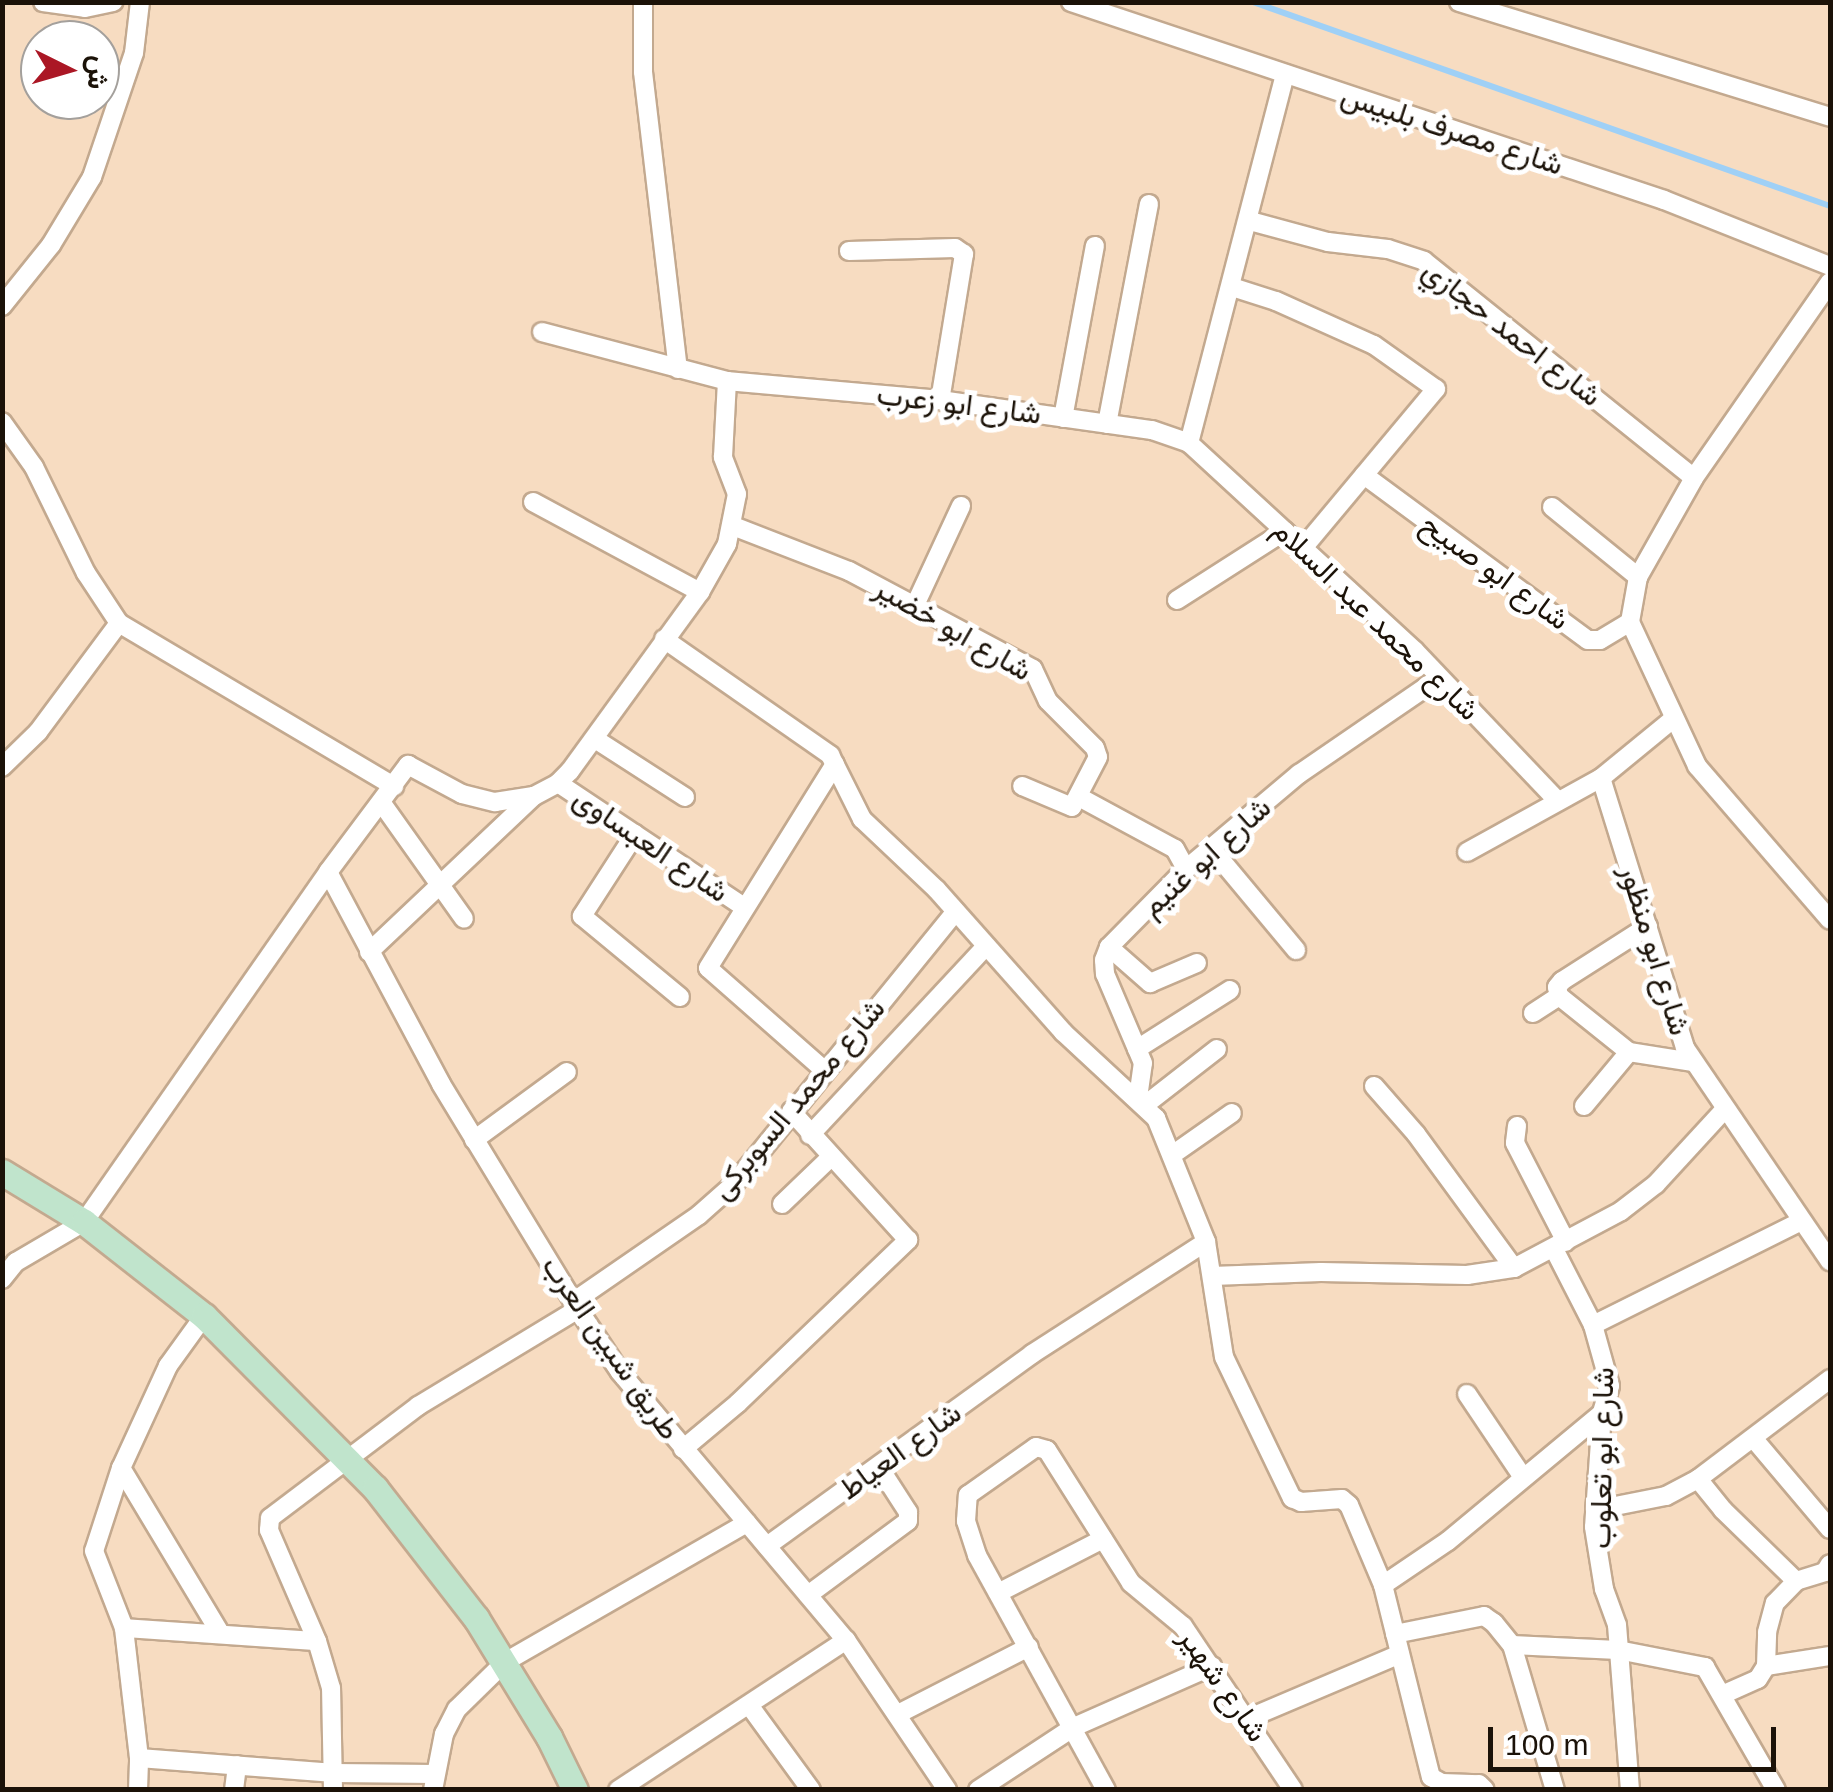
<!DOCTYPE html>
<html>
<head>
<meta charset="utf-8">
<style>
	body { margin:0 }
	#map { position:relative; width:1833px; height:1792px; overflow:hidden; background:#f7dcc1; font-family:Helvetica,Vazirmatn,sans-serif }
	div>[style] { position:absolute }
	[style*='--x'] { left:calc(var(--x)*1px); top:calc(var(--y)*1px); width:calc(var(--w)*1px); rotate:calc(var(--a)*1deg) }
	.stream>* { height:6px; margin:-3px; padding:0 3px; transform-origin:3px; border-radius:3px; background:#9fd0f6 }
	.roads { filter:drop-shadow(2px 0 #c3a98f) drop-shadow(-2px 0 #c3a98f) drop-shadow(0 2px #c3a98f) drop-shadow(0 -2px #c3a98f) }
	.street>* { height:18px; margin:-9px; padding:0 9px; transform-origin:9px; border-radius:9px; background:#fff }
	.secondary>* { height:25px; margin:-12.5px; padding:0 12.5px; transform-origin:12.5px; border-radius:12.5px; background:#c0e4cc }
	span { translate:-50% -50%; white-space:nowrap; text-align:center; line-height:1.15; -webkit-text-stroke:10px #fff; paint-order:stroke }
	.street-label { font-size:30px; color:#1b1208 }
	.frame { position:absolute; inset:0; border:5px solid #1b1208; pointer-events:none }
	.north { position:absolute; left:20px; top:20px; width:100px; height:100px; box-sizing:border-box; background:#fff; border:2px solid #a4a09c; border-radius:50%; rotate:95deg; font-size:28px; font-weight:700; line-height:40px; text-align:center; color:#1b1208 }
	.north::after { content:''; display:block; margin:auto; width:35px; height:45px; background:#ab1725; clip-path:polygon(50% 0,100% 100%,50% 72%,0 100%) }
	.scale { position:absolute; left:1488px; top:1727px; width:288px; height:45px; box-sizing:border-box; border:5px solid #1b1208; border-top:0; padding-left:12px; font-size:30px; line-height:35px; white-space:nowrap; color:#1b1208; -webkit-text-stroke:8px #fff; paint-order:stroke }
</style>
</head>
<body>
<div id="map">
	<div class="stream">
		<div style="--x:1253;--y:2;--w:612;--a:19.47"></div>
	</div>
	<div class="roads">
		<div class="street">
			<div style="--x:43;--y:2;--w:42;--a:8.1"></div>
			<div style="--x:85;--y:8;--w:29;--a:-12"></div>
			<div style="--x:643;--y:2;--w:70;--a:90"></div>
			<div style="--x:643;--y:72;--w:299;--a:83.3"></div>
			<div style="--x:1071;--y:2;--w:625;--a:18.46"></div>
			<div style="--x:1664;--y:200;--w:179;--a:21.7"></div>
			<div style="--x:1459;--y:2;--w:388;--a:17.2"></div>
			<div style="--x:1250;--y:221;--w:81;--a:15.1"></div>
			<div style="--x:1328;--y:242;--w:60;--a:6.7"></div>
			<div style="--x:1388;--y:249;--w:38;--a:18"></div>
			<div style="--x:1424;--y:261;--w:346;--a:38.8"></div>
			<div style="--x:849;--y:251;--w:106;--a:-1.6"></div>
			<div style="--x:955;--y:248;--w:11;--a:34"></div>
			<div style="--x:964;--y:254;--w:148;--a:99.3"></div>
			<div style="--x:1830;--y:282;--w:239;--a:124.8"></div>
			<div style="--x:1694;--y:478;--w:114;--a:119.5"></div>
			<div style="--x:1638;--y:577;--w:46;--a:100.1"></div>
			<div style="--x:1630;--y:622;--w:159;--a:65"></div>
			<div style="--x:1697;--y:766;--w:203;--a:49.2"></div>
			<div style="--x:1232;--y:287;--w:46;--a:17.7"></div>
			<div style="--x:1276;--y:301;--w:107;--a:24.2"></div>
			<div style="--x:1374;--y:345;--w:76;--a:35.4"></div>
			<div style="--x:1436;--y:389;--w:207;--a:129.9"></div>
			<div style="--x:2;--y:306;--w:78;--a:-51.2"></div>
			<div style="--x:51;--y:245;--w:79;--a:-58.9"></div>
			<div style="--x:92;--y:177;--w:131;--a:-71.3"></div>
			<div style="--x:134;--y:53;--w:51;--a:-83.3"></div>
			<div style="--x:542;--y:332;--w:191;--a:14.8"></div>
			<div style="--x:727;--y:381;--w:214;--a:5.1"></div>
			<div style="--x:940;--y:400;--w:214;--a:8.1"></div>
			<div style="--x:1152;--y:430;--w:39;--a:19"></div>
			<div style="--x:1189;--y:443;--w:307;--a:42.6"></div>
			<div style="--x:1415;--y:651;--w:207;--a:46.4"></div>
			<div style="--x:1063;--y:418;--w:175;--a:-79.5"></div>
			<div style="--x:2;--y:422;--w:55;--a:54.6"></div>
			<div style="--x:34;--y:467;--w:118;--a:63.9"></div>
			<div style="--x:86;--y:573;--w:60;--a:56.6"></div>
			<div style="--x:119;--y:623;--w:136;--a:126.6"></div>
			<div style="--x:38;--y:732;--w:50;--a:135.8"></div>
			<div style="--x:1107;--y:424;--w:224;--a:-79.2"></div>
			<div style="--x:1189;--y:443;--w:381;--a:-75.4"></div>
			<div style="--x:1364;--y:475;--w:278;--a:36.4"></div>
			<div style="--x:1588;--y:640;--w:12;--a:0"></div>
			<div style="--x:1600;--y:640;--w:35;--a:-31"></div>
			<div style="--x:533;--y:502;--w:190;--a:28.3"></div>
			<div style="--x:1552;--y:507;--w:111;--a:39.1"></div>
			<div style="--x:733;--y:526;--w:124;--a:21.2"></div>
			<div style="--x:849;--y:571;--w:208;--a:28"></div>
			<div style="--x:1033;--y:669;--w:35;--a:65"></div>
			<div style="--x:1048;--y:701;--w:66;--a:45"></div>
			<div style="--x:1095;--y:748;--w:9;--a:72"></div>
			<div style="--x:1098;--y:757;--w:56;--a:117.5"></div>
			<div style="--x:1072;--y:807;--w:54;--a:-157.2"></div>
			<div style="--x:1177;--y:600;--w:128;--a:-32.6"></div>
			<div style="--x:916;--y:603;--w:107;--a:-65.1"></div>
			<div style="--x:119;--y:623;--w:320;--a:30.7"></div>
			<div style="--x:664;--y:639;--w:203;--a:34.9"></div>
			<div style="--x:830;--y:755;--w:72;--a:63.4"></div>
			<div style="--x:862;--y:819;--w:103;--a:43.4"></div>
			<div style="--x:937;--y:890;--w:190;--a:48.4"></div>
			<div style="--x:1063;--y:1032;--w:127;--a:42.8"></div>
			<div style="--x:1156;--y:1118;--w:134;--a:68"></div>
			<div style="--x:1206;--y:1242;--w:116;--a:81.1"></div>
			<div style="--x:1224;--y:1357;--w:157;--a:64.3"></div>
			<div style="--x:1292;--y:1498;--w:10;--a:24"></div>
			<div style="--x:1301;--y:1502;--w:41;--a:-4.2"></div>
			<div style="--x:1342;--y:1499;--w:9;--a:41"></div>
			<div style="--x:1349;--y:1505;--w:87;--a:67"></div>
			<div style="--x:1383;--y:1585;--w:198;--a:76"></div>
			<div style="--x:1431;--y:1777;--w:13;--a:29"></div>
			<div style="--x:1442;--y:1783;--w:37;--a:2"></div>
			<div style="--x:1479;--y:1784;--w:8;--a:45"></div>
			<div style="--x:595;--y:739;--w:107;--a:32.8"></div>
			<div style="--x:1601;--y:778;--w:283;--a:72.7"></div>
			<div style="--x:1685;--y:1048;--w:258;--a:55.8"></div>
			<div style="--x:558;--y:783;--w:224;--a:33.7"></div>
			<div style="--x:1079;--y:797;--w:109;--a:28.4"></div>
			<div style="--x:1175;--y:849;--w:23;--a:61"></div>
			<div style="--x:381;--y:802;--w:143;--a:54.6"></div>
			<div style="--x:635;--y:834;--w:98;--a:122.9"></div>
			<div style="--x:582;--y:916;--w:127;--a:39.6"></div>
			<div style="--x:1211;--y:848;--w:133;--a:50.2"></div>
			<div style="--x:1467;--y:852;--w:153;--a:-28.9"></div>
			<div style="--x:1601;--y:778;--w:93;--a:-39.3"></div>
			<div style="--x:328;--y:872;--w:240;--a:61.9"></div>
			<div style="--x:441;--y:1084;--w:263;--a:58.7"></div>
			<div style="--x:578;--y:1309;--w:76;--a:56.3"></div>
			<div style="--x:620;--y:1372;--w:351;--a:49.9"></div>
			<div style="--x:846;--y:1640;--w:181;--a:56"></div>
			<div style="--x:1109;--y:947;--w:55;--a:41.3"></div>
			<div style="--x:1150;--y:983;--w:51;--a:-23.1"></div>
			<div style="--x:369;--y:952;--w:227;--a:-43.4"></div>
			<div style="--x:1559;--y:996;--w:90;--a:38.7"></div>
			<div style="--x:1629;--y:1052;--w:65;--a:8.9"></div>
			<div style="--x:1559;--y:996;--w:9;--a:-103"></div>
			<div style="--x:1557;--y:987;--w:8;--a:-50"></div>
			<div style="--x:1562;--y:981;--w:102;--a:-32.6"></div>
			<div style="--x:1533;--y:1013;--w:31;--a:-33"></div>
			<div style="--x:1137;--y:1049;--w:110;--a:-32.4"></div>
			<div style="--x:824;--y:1070;--w:154;--a:-138.7"></div>
			<div style="--x:708;--y:968;--w:240;--a:-58.1"></div>
			<div style="--x:1374;--y:1086;--w:64;--a:48.8"></div>
			<div style="--x:1416;--y:1134;--w:166;--a:53.8"></div>
			<div style="--x:1138;--y:1098;--w:35;--a:-82"></div>
			<div style="--x:1143;--y:1063;--w:97;--a:-113.1"></div>
			<div style="--x:1105;--y:974;--w:14;--a:-94"></div>
			<div style="--x:1104;--y:960;--w:14;--a:-69"></div>
			<div style="--x:1109;--y:947;--w:110;--a:-45.4"></div>
			<div style="--x:1186;--y:869;--w:148;--a:-40.1"></div>
			<div style="--x:1299;--y:774;--w:168;--a:-34.4"></div>
			<div style="--x:1145;--y:1105;--w:91;--a:-37.9"></div>
			<div style="--x:1584;--y:1106;--w:70;--a:-50.2"></div>
			<div style="--x:1517;--y:1126;--w:17;--a:97"></div>
			<div style="--x:1515;--y:1143;--w:111;--a:62.7"></div>
			<div style="--x:810;--y:1135;--w:258;--a:-47"></div>
			<div style="--x:474;--y:1140;--w:115;--a:-36.2"></div>
			<div style="--x:1172;--y:1155;--w:73;--a:-35"></div>
			<div style="--x:782;--y:1204;--w:66;--a:-43.8"></div>
			<div style="--x:1554;--y:1249;--w:85;--a:62.8"></div>
			<div style="--x:1593;--y:1325;--w:233;--a:-26.5"></div>
			<div style="--x:1212;--y:1276;--w:109;--a:-2.1"></div>
			<div style="--x:1321;--y:1272;--w:146;--a:1.2"></div>
			<div style="--x:1467;--y:1275;--w:48;--a:-8.5"></div>
			<div style="--x:1514;--y:1268;--w:121;--a:-28"></div>
			<div style="--x:1621;--y:1211;--w:44;--a:-37.6"></div>
			<div style="--x:1656;--y:1184;--w:100;--a:-47.4"></div>
			<div style="--x:2;--y:1279;--w:22;--a:-51"></div>
			<div style="--x:16;--y:1262;--w:79;--a:-30.5"></div>
			<div style="--x:84;--y:1222;--w:427;--a:-55.1"></div>
			<div style="--x:328;--y:872;--w:134;--a:-53.2"></div>
			<div style="--x:408;--y:765;--w:61;--a:28.2"></div>
			<div style="--x:462;--y:794;--w:34;--a:14"></div>
			<div style="--x:495;--y:802;--w:39;--a:-9"></div>
			<div style="--x:534;--y:796;--w:27;--a:-28"></div>
			<div style="--x:558;--y:783;--w:17;--a:-45"></div>
			<div style="--x:570;--y:771;--w:221;--a:-54"></div>
			<div style="--x:700;--y:592;--w:55;--a:-60.6"></div>
			<div style="--x:727;--y:544;--w:51;--a:-78.7"></div>
			<div style="--x:737;--y:494;--w:40;--a:-111"></div>
			<div style="--x:723;--y:457;--w:76;--a:-87"></div>
			<div style="--x:573;--y:1302;--w:153;--a:-34.6"></div>
			<div style="--x:699;--y:1215;--w:48;--a:-41.6"></div>
			<div style="--x:735;--y:1183;--w:350;--a:-50.9"></div>
			<div style="--x:204;--y:1316;--w:62;--a:125.8"></div>
			<div style="--x:168;--y:1366;--w:112;--a:114.7"></div>
			<div style="--x:121;--y:1468;--w:192;--a:59"></div>
			<div style="--x:1593;--y:1325;--w:63;--a:74.4"></div>
			<div style="--x:1610;--y:1386;--w:28;--a:107"></div>
			<div style="--x:1602;--y:1413;--w:114;--a:94"></div>
			<div style="--x:1594;--y:1527;--w:63;--a:80.8"></div>
			<div style="--x:1604;--y:1589;--w:38;--a:70"></div>
			<div style="--x:1617;--y:1625;--w:166;--a:85.5"></div>
			<div style="--x:1467;--y:1394;--w:99;--a:56.1"></div>
			<div style="--x:1753;--y:1438;--w:119;--a:49.8"></div>
			<div style="--x:683;--y:1449;--w:72;--a:-39.9"></div>
			<div style="--x:738;--y:1403;--w:236;--a:-43.8"></div>
			<div style="--x:908;--y:1240;--w:174;--a:-132.2"></div>
			<div style="--x:121;--y:1468;--w:87;--a:108"></div>
			<div style="--x:94;--y:1551;--w:83;--a:68.7"></div>
			<div style="--x:1698;--y:1479;--w:40;--a:51"></div>
			<div style="--x:1723;--y:1510;--w:102;--a:44.2"></div>
			<div style="--x:1595;--y:1510;--w:72;--a:-11.2"></div>
			<div style="--x:1666;--y:1496;--w:36;--a:-28"></div>
			<div style="--x:1698;--y:1479;--w:166;--a:-37.1"></div>
			<div style="--x:767;--y:1546;--w:327;--a:-35.9"></div>
			<div style="--x:1032;--y:1354;--w:207;--a:-32.8"></div>
			<div style="--x:1383;--y:1585;--w:78;--a:-34.1"></div>
			<div style="--x:1448;--y:1541;--w:200;--a:-39.7"></div>
			<div style="--x:998;--y:1593;--w:118;--a:-27.2"></div>
			<div style="--x:808;--y:1595;--w:124;--a:-36.5"></div>
			<div style="--x:908;--y:1521;--w:9;--a:-90"></div>
			<div style="--x:908;--y:1512;--w:54;--a:-122.8"></div>
			<div style="--x:1395;--y:1634;--w:91;--a:-11.4"></div>
			<div style="--x:1484;--y:1616;--w:12;--a:35"></div>
			<div style="--x:1494;--y:1623;--w:28;--a:51"></div>
			<div style="--x:1512;--y:1645;--w:151;--a:73.5"></div>
			<div style="--x:1512;--y:1645;--w:106;--a:2.7"></div>
			<div style="--x:1618;--y:1650;--w:89;--a:11.1"></div>
			<div style="--x:1705;--y:1667;--w:142;--a:60"></div>
			<div style="--x:1766;--y:1666;--w:65;--a:-8.9"></div>
			<div style="--x:1722;--y:1695;--w:39;--a:-24"></div>
			<div style="--x:1758;--y:1679;--w:15;--a:-58"></div>
			<div style="--x:1766;--y:1666;--w:34;--a:-88"></div>
			<div style="--x:1767;--y:1632;--w:30;--a:-75"></div>
			<div style="--x:1775;--y:1603;--w:30;--a:-46"></div>
			<div style="--x:1796;--y:1581;--w:30;--a:-17"></div>
			<div style="--x:1825;--y:1572;--w:9;--a:-58"></div>
			<div style="--x:749;--y:1705;--w:105;--a:53.9"></div>
			<div style="--x:898;--y:1714;--w:147;--a:-27.1"></div>
			<div style="--x:1247;--y:1719;--w:166;--a:-23"></div>
			<div style="--x:139;--y:1758;--w:196;--a:4.4"></div>
			<div style="--x:334;--y:1773;--w:100;--a:0.6"></div>
			<div style="--x:138;--y:1790;--w:32;--a:-88"></div>
			<div style="--x:139;--y:1758;--w:131;--a:-96.6"></div>
			<div style="--x:124;--y:1628;--w:193;--a:3.9"></div>
			<div style="--x:234;--y:1790;--w:25;--a:-83"></div>
			<div style="--x:333;--y:1790;--w:102;--a:-91.1"></div>
			<div style="--x:331;--y:1688;--w:49;--a:-106.6"></div>
			<div style="--x:317;--y:1641;--w:121;--a:-113.4"></div>
			<div style="--x:269;--y:1530;--w:12;--a:-85"></div>
			<div style="--x:270;--y:1518;--w:186;--a:-37.1"></div>
			<div style="--x:418;--y:1406;--w:187;--a:-31.2"></div>
			<div style="--x:433;--y:1790;--w:57;--a:-78.9"></div>
			<div style="--x:444;--y:1734;--w:28;--a:-63"></div>
			<div style="--x:457;--y:1709;--w:67;--a:-44.4"></div>
			<div style="--x:505;--y:1662;--w:279;--a:-29.9"></div>
			<div style="--x:618;--y:1790;--w:273;--a:-33.3"></div>
			<div style="--x:978;--y:1790;--w:115;--a:-33.3"></div>
			<div style="--x:1074;--y:1727;--w:151;--a:-23.8"></div>
			<div style="--x:1106;--y:1790;--w:268;--a:-118.8"></div>
			<div style="--x:977;--y:1555;--w:36;--a:-108"></div>
			<div style="--x:966;--y:1521;--w:26;--a:-86"></div>
			<div style="--x:968;--y:1495;--w:83;--a:-35.2"></div>
			<div style="--x:1036;--y:1447;--w:11;--a:15"></div>
			<div style="--x:1047;--y:1450;--w:157;--a:57.7"></div>
			<div style="--x:1131;--y:1583;--w:67;--a:39.6"></div>
			<div style="--x:1183;--y:1626;--w:197;--a:56.1"></div>
		</div>
		<div class="secondary">
			<div style="--x:2;--y:1172;--w:96;--a:31.4"></div>
			<div style="--x:84;--y:1222;--w:152;--a:38.1"></div>
			<div style="--x:204;--y:1316;--w:243;--a:45.2"></div>
			<div style="--x:375;--y:1488;--w:165;--a:52.2"></div>
			<div style="--x:476;--y:1618;--w:140;--a:58.5"></div>
			<div style="--x:549;--y:1737;--w:59;--a:63.9"></div>
		</div>
	</div>
	<div class="street-label">
		<span style="left:1452px;top:130px;rotate:18deg">شارع مصرف بلبيس</span>
		<span style="left:1512px;top:333px;rotate:38deg">شارع احمد حجازي</span>
		<span style="left:959px;top:404px;rotate:7deg">شارع ابو زعرب</span>
		<span style="left:1495px;top:572px;rotate:36deg">شارع ابو صبيح</span>
		<span style="left:1376px;top:620px;rotate:44deg">شارع محمد عبد السلام</span>
		<span style="left:953px;top:629px;rotate:30deg">شارع ابو خضير</span>
		<span style="left:651px;top:845px;rotate:34deg">شارع العبساوى</span>
		<span style="left:1206px;top:857px;rotate:-42deg">شارع ابو غنيم</span>
		<span style="left:1655px;top:950px;rotate:73deg">شارع ابو منظور</span>
		<span style="left:798px;top:1099px;rotate:-50deg">شارع محمد السوبركى</span>
		<span style="left:611px;top:1348px;rotate:55deg">طريق شبين العرب</span>
		<span style="left:900px;top:1451px;rotate:-36deg">شارع العياط</span>
		<span style="left:1602px;top:1458px;rotate:-89deg">شارع ابو تعلوب</span>
		<span style="left:1223px;top:1685px;rotate:55deg">شارع شهير</span>
	</div>
	<div class="frame"></div>
	<div class="north">ش</div>
	<div class="scale">100 m</div>
</div>
</body>
</html>
